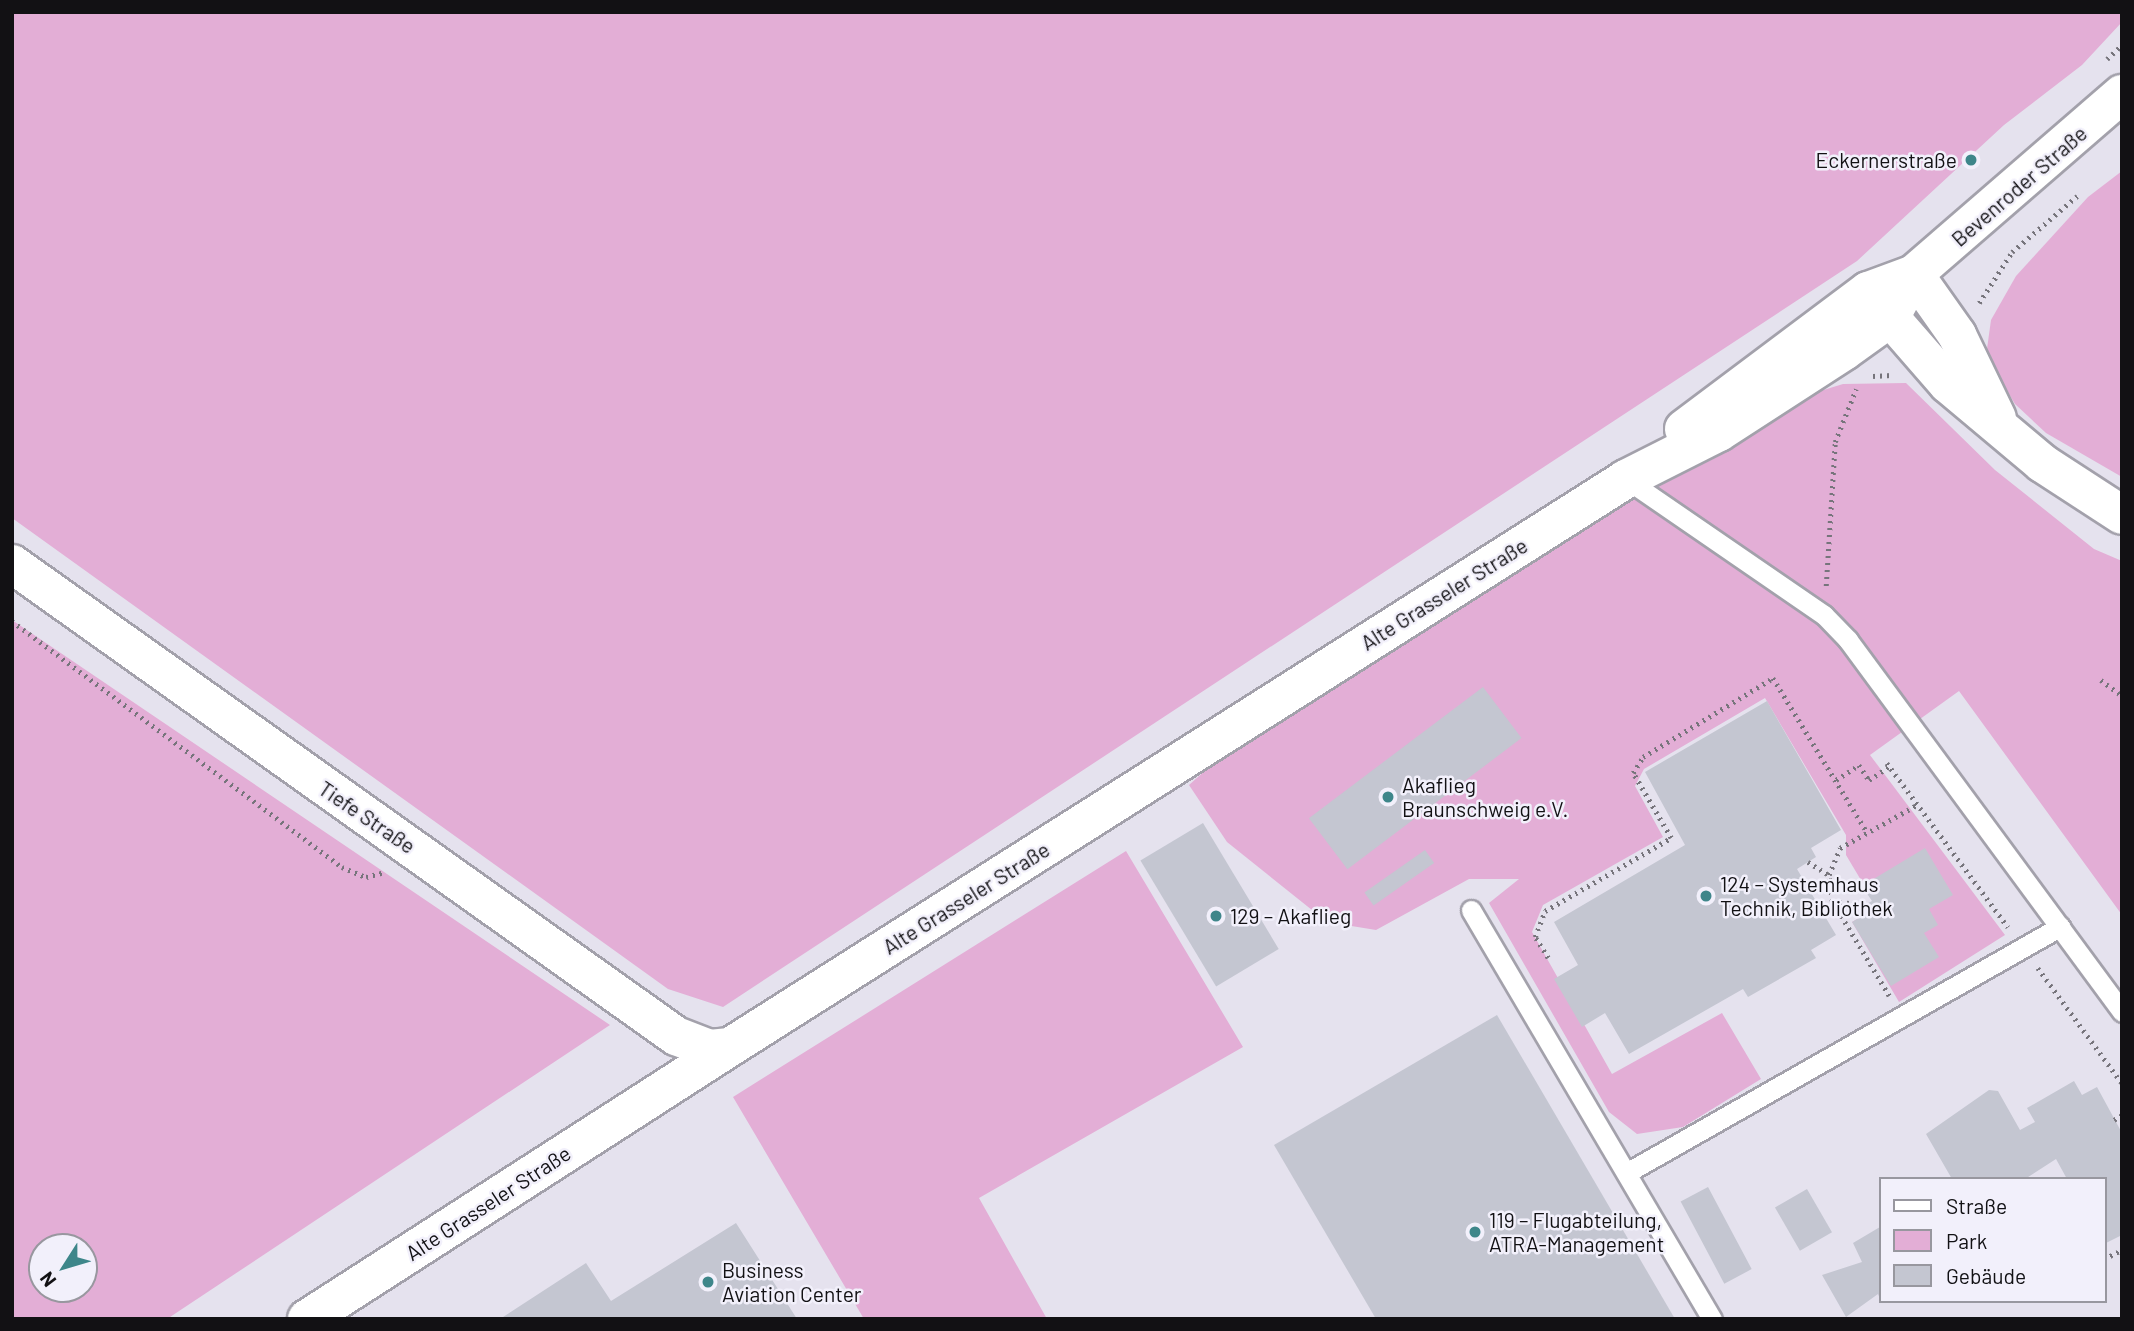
<!DOCTYPE html>
<html>
<head>
<meta charset="utf-8">
<style>
	body { margin:0 }
	#map { position:relative; width:2134px; height:1331px; overflow:hidden; background:#e5e2ee; font-family:Barlow,sans-serif }
	div>[style] { position:absolute }
	[style*='--x'] { left:calc(var(--x)*1px); top:calc(var(--y)*1px); width:calc(var(--w)*1px); rotate:calc(var(--a)*1deg) }
	.green>* { inset:0; background:#e3aed6 }
	.building>* { inset:0; background:#c4c6d1; transform-origin:0 0 }
	.path>* { height:4.5px; margin-top:-2.25px; transform-origin:0; background:repeating-linear-gradient(90deg,#76747b 0 2px,transparent 0 7px) }
	.roads { filter:drop-shadow(2px 0 #a3a1ab) drop-shadow(-2px 0 #a3a1ab) drop-shadow(0 2px #a3a1ab) drop-shadow(0 -2px #a3a1ab) }
	.service>* { height:19px; margin:-9.5px; padding:0 9.5px; transform-origin:9.5px; border-radius:9.5px; background:#fff }
	.minor>* { height:38px; margin:-19px; padding:0 19px; transform-origin:19px; border-radius:19px; background:#fff }
	.secondary>* { height:38px; margin:-19px; padding:0 19px; transform-origin:19px; border-radius:19px; background:#fff }
	.dots>* { width:19px; height:19px; translate:-50% -50%; box-sizing:border-box; border:4px solid #f2f0fb; border-radius:50% }
	span { translate:-50% -50%; white-space:nowrap; text-align:center; line-height:1.15; -webkit-text-stroke:5px #f2f0fb; paint-order:stroke }
	.poi-label { font-size:21px; color:#121114 }
	.right { translate:-100% -50%; text-align:right }
	.left { translate:0 -50%; text-align:left }
	.street-label { font-size:21px; color:#121114 }
	.frame { position:absolute; inset:0; border:14px solid #121114; pointer-events:none }
	.legend { position:absolute; left:1879px; top:1177px; width:228px; height:126px; box-sizing:border-box; background:#f2f0fb; border:2px solid #98979f; margin:0; padding:9px 12px; list-style:none; font-size:21px; color:#121114 }
	.legend li { display:flex; align-items:center; gap:14px; height:35px }
	.legend b { width:35px; border:2px solid #98979f }
	.north { position:absolute; left:28px; top:1233px; width:70px; height:70px; box-sizing:border-box; background:#f2f0fb; border:2px solid #98979f; border-radius:50%; rotate:233deg; font-size:19px; font-weight:700; line-height:28px; text-align:center; color:#121114 }
	.north::after { content:''; display:block; margin:auto; width:24px; height:32px; background:#3e868a; clip-path:polygon(50% 0,100% 100%,50% 72%,0 100%) }
</style>
</head>
<body>
<div id="map">
	<div class="green">
		<div style="clip-path:polygon(12px 12px,2122px 12px,2122px 22px,2082px 65px,2004px 125px,1857px 261px,723px 1007px,668px 989px,12px 518px)"></div>
		<div style="clip-path:polygon(2122px 171px,2122px 477px,2046px 433px,2015px 404px,1986px 356px,1991px 320px,2016px 276px,2088px 197px)"></div>
		<div style="clip-path:polygon(1906px 383px,1995px 470px,2094px 549px,2122px 561px,2122px 915px,1959px 691px,1870px 755px,2005px 935px,1899px 1002px,1852px 922px,1877px 907px,1846px 855px,1846px 835px,1765px 698px,1644px 769px,1635px 786px,1663px 837px,1543px 905px,1532px 932px,1612px 1074px,1722px 1013px,1761px 1079px,1683px 1127px,1637px 1134px,1609px 1112px,1489px 903px,1519px 879px,1469px 879px,1376px 930px,1327px 922px,1227px 842px,1189px 785px,1227px 751px,1791px 400px,1843px 384px)"></div>
		<div style="clip-path:polygon(evenodd,12px 620px,610px 1025px,167px 1319px,12px 1319px,12px 620px,84px 1247px,84px 1289px,42px 1289px,42px 1247px,84px 1247px)"></div>
		<div style="clip-path:polygon(1126px 851px,1243px 1047px,979px 1198px,1047px 1319px,864px 1319px,733px 1097px)"></div>
	</div>
	<div class="building">
		<div style="left:1483px;top:687px;width:64px;height:218px;rotate:53deg"></div>
		<div style="clip-path:polygon(1767px 701px,1841px 830px,1811px 848px,1816px 857px,1797px 869px,1836px 935px,1811px 950px,1816px 958px,1748px 997px,1743px 989px,1629px 1054px,1605px 1013px,1582px 1027px,1554px 979px,1578px 965px,1554px 922px,1685px 845px,1645px 772px)"></div>
		<div style="left:1203px;top:823px;width:147px;height:73px;rotate:59deg"></div>
		<div style="clip-path:polygon(1925px 848px,1953px 895px,1929px 909px,1938px 925px,1924px 933px,1939px 957px,1891px 986px,1852px 922px,1869px 912px,1865px 905px,1872px 901px,1862px 886px)"></div>
		<div style="left:1425px;top:850px;width:16px;height:74px;rotate:55deg"></div>
		<div style="clip-path:polygon(1497px 1015px,1675px 1319px,1376px 1319px,1274px 1145px)"></div>
		<div style="clip-path:polygon(2074px 1081px,2082px 1095px,2097px 1087px,2122px 1133px,2122px 1235px,2104px 1244px,2104px 1179px,2067px 1179px,2056px 1159px,2025px 1179px,1952px 1179px,1926px 1134px,1989px 1090px,1998px 1091px,2020px 1130px,2035px 1122px,2027px 1108px)"></div>
		<div style="left:1708px;top:1187px;width:93px;height:31px;rotate:62deg"></div>
		<div style="left:1807px;top:1189px;width:50px;height:37px;rotate:60deg"></div>
		<div style="clip-path:polygon(736px 1223px,797px 1319px,500px 1319px,586px 1263px,611px 1301px)"></div>
		<div style="clip-path:polygon(1880px 1227px,1880px 1299px,1878px 1294px,1846px 1317px,1822px 1275px,1862px 1262px,1853px 1243px)"></div>
	</div>
	<div class="path">
		<div style="--x:2107;--y:59;--w:21;--a:-43"></div>
		<div style="--x:1979;--y:303;--w:61;--a:-57.1"></div>
		<div style="--x:2012;--y:252;--w:86;--a:-40.7"></div>
		<div style="--x:1873;--y:376;--w:19;--a:-3"></div>
		<div style="--x:1826;--y:586;--w:144;--a:-86.4"></div>
		<div style="--x:1835;--y:442;--w:57;--a:-68.4"></div>
		<div style="--x:12;--y:621;--w:412;--a:36.7"></div>
		<div style="--x:342;--y:867;--w:26;--a:23"></div>
		<div style="--x:366;--y:877;--w:20;--a:-15"></div>
		<div style="--x:2101;--y:680;--w:26;--a:37"></div>
		<div style="--x:1887;--y:763;--w:204;--a:53.6"></div>
		<div style="--x:1836;--y:780;--w:27;--a:-33"></div>
		<div style="--x:1859;--y:765;--w:18;--a:56"></div>
		<div style="--x:1869;--y:780;--w:25;--a:-34"></div>
		<div style="--x:1808;--y:862;--w:25;--a:32"></div>
		<div style="--x:1833;--y:901;--w:32;--a:7"></div>
		<div style="--x:1548;--y:958;--w:25;--a:-122"></div>
		<div style="--x:1535;--y:937;--w:28;--a:-69"></div>
		<div style="--x:1545;--y:911;--w:146;--a:-30.1"></div>
		<div style="--x:1671;--y:838;--w:75;--a:-120.3"></div>
		<div style="--x:1633;--y:773;--w:19;--a:-58"></div>
		<div style="--x:1643;--y:757;--w:152;--a:-31.3"></div>
		<div style="--x:1773;--y:678;--w:180;--a:58.6"></div>
		<div style="--x:2038;--y:968;--w:142;--a:53.9"></div>
		<div style="--x:1889;--y:996;--w:111;--a:-121"></div>
		<div style="--x:1832;--y:901;--w:26;--a:-97"></div>
		<div style="--x:1829;--y:875;--w:29;--a:-68"></div>
		<div style="--x:1840;--y:848;--w:88;--a:-29.2"></div>
		<div style="--x:2114;--y:1120;--w:9;--a:-32"></div>
		<div style="--x:2104;--y:1259;--w:20;--a:-27"></div>
	</div>
	<div class="roads">
		<div class="service">
			<div style="--x:1626;--y:479;--w:240;--a:34.5"></div>
			<div style="--x:1824;--y:615;--w:35;--a:46"></div>
			<div style="--x:1848;--y:640;--w:462;--a:53.6"></div>
			<div style="--x:1471;--y:910;--w:475;--a:59.5"></div>
			<div style="--x:1628;--y:1172;--w:497;--a:-29.6"></div>
		</div>
		<div class="minor">
			<div style="--x:307;--y:1319;--w:503;--a:-32.74"></div>
		</div>
		<div class="secondary">
			<div style="--x:1914;--y:274;--w:75;--a:54.8"></div>
			<div style="--x:1957;--y:335;--w:92;--a:64.3"></div>
			<div style="--x:1875;--y:300;--w:111;--a:49"></div>
			<div style="--x:1948;--y:384;--w:123;--a:40"></div>
			<div style="--x:2042;--y:463;--w:95;--a:33"></div>
			<div style="--x:1684;--y:429;--w:230;--a:-36.9"></div>
			<div style="--x:1868;--y:291;--w:49;--a:-20.3"></div>
			<div style="--x:1914;--y:274;--w:275;--a:-40.9"></div>
			<div style="--x:12;--y:564;--w:815;--a:35.41"></div>
			<div style="--x:676;--y:1036;--w:36;--a:21"></div>
			<div style="--x:710;--y:1049;--w:20;--a:-6"></div>
			<div style="--x:730;--y:1047;--w:1061;--a:-32.37"></div>
			<div style="--x:1626;--y:479;--w:104;--a:-26.8"></div>
			<div style="--x:1719;--y:432;--w:149;--a:-32.9"></div>
			<div style="--x:1844;--y:351;--w:57;--a:-35.7"></div>
			<div style="--x:1890;--y:318;--w:50;--a:-61.4"></div>
		</div>
	</div>
	<div class="dots">
		<div style="left:1971px;top:160px;background:#3e868a"></div>
		<div style="left:1388px;top:797px;background:#3e868a"></div>
		<div style="left:1706px;top:896px;background:#3e868a"></div>
		<div style="left:1216px;top:916px;background:#3e868a"></div>
		<div style="left:1475px;top:1232px;background:#3e868a"></div>
		<div style="left:708px;top:1282px;background:#3e868a"></div>
	</div>
	<div class="poi-label">
		<span class="right" style="left:1957px;top:160px">Eckernerstraße</span>
		<span class="left" style="left:1402px;top:797px">Akaflieg<br>Braunschweig e.V.</span>
		<span class="left" style="left:1720px;top:896px">124 – Systemhaus<br>Technik, Bibliothek</span>
		<span class="left" style="left:1230px;top:916px">129 – Akaflieg</span>
		<span class="left" style="left:1489px;top:1232px">119 – Flugabteilung,<br>ATRA-Management</span>
		<span class="left" style="left:722px;top:1282px">Business<br>Aviation Center</span>
	</div>
	<div class="street-label">
		<span style="left:2019px;top:186px;rotate:-41deg">Bevenroder Straße</span>
		<span style="left:1444px;top:594px;rotate:-32deg">Alte Grasseler Straße</span>
		<span style="left:367px;top:817px;rotate:34deg">Tiefe Straße</span>
		<span style="left:966px;top:898px;rotate:-32deg">Alte Grasseler Straße</span>
		<span style="left:488px;top:1203px;rotate:-33deg">Alte Grasseler Straße</span>
	</div>
	<div class="frame"></div>
	<ul class="legend">
	<li><b style="height:9px;background:#fff"></b>Straße</li>
	<li><b style="height:19px;background:#e3aed6"></b>Park</li>
	<li><b style="height:19px;background:#c4c6d1"></b>Gebäude</li>
	</ul>
	<div class="north">N</div>
</div>
</body>
</html>
